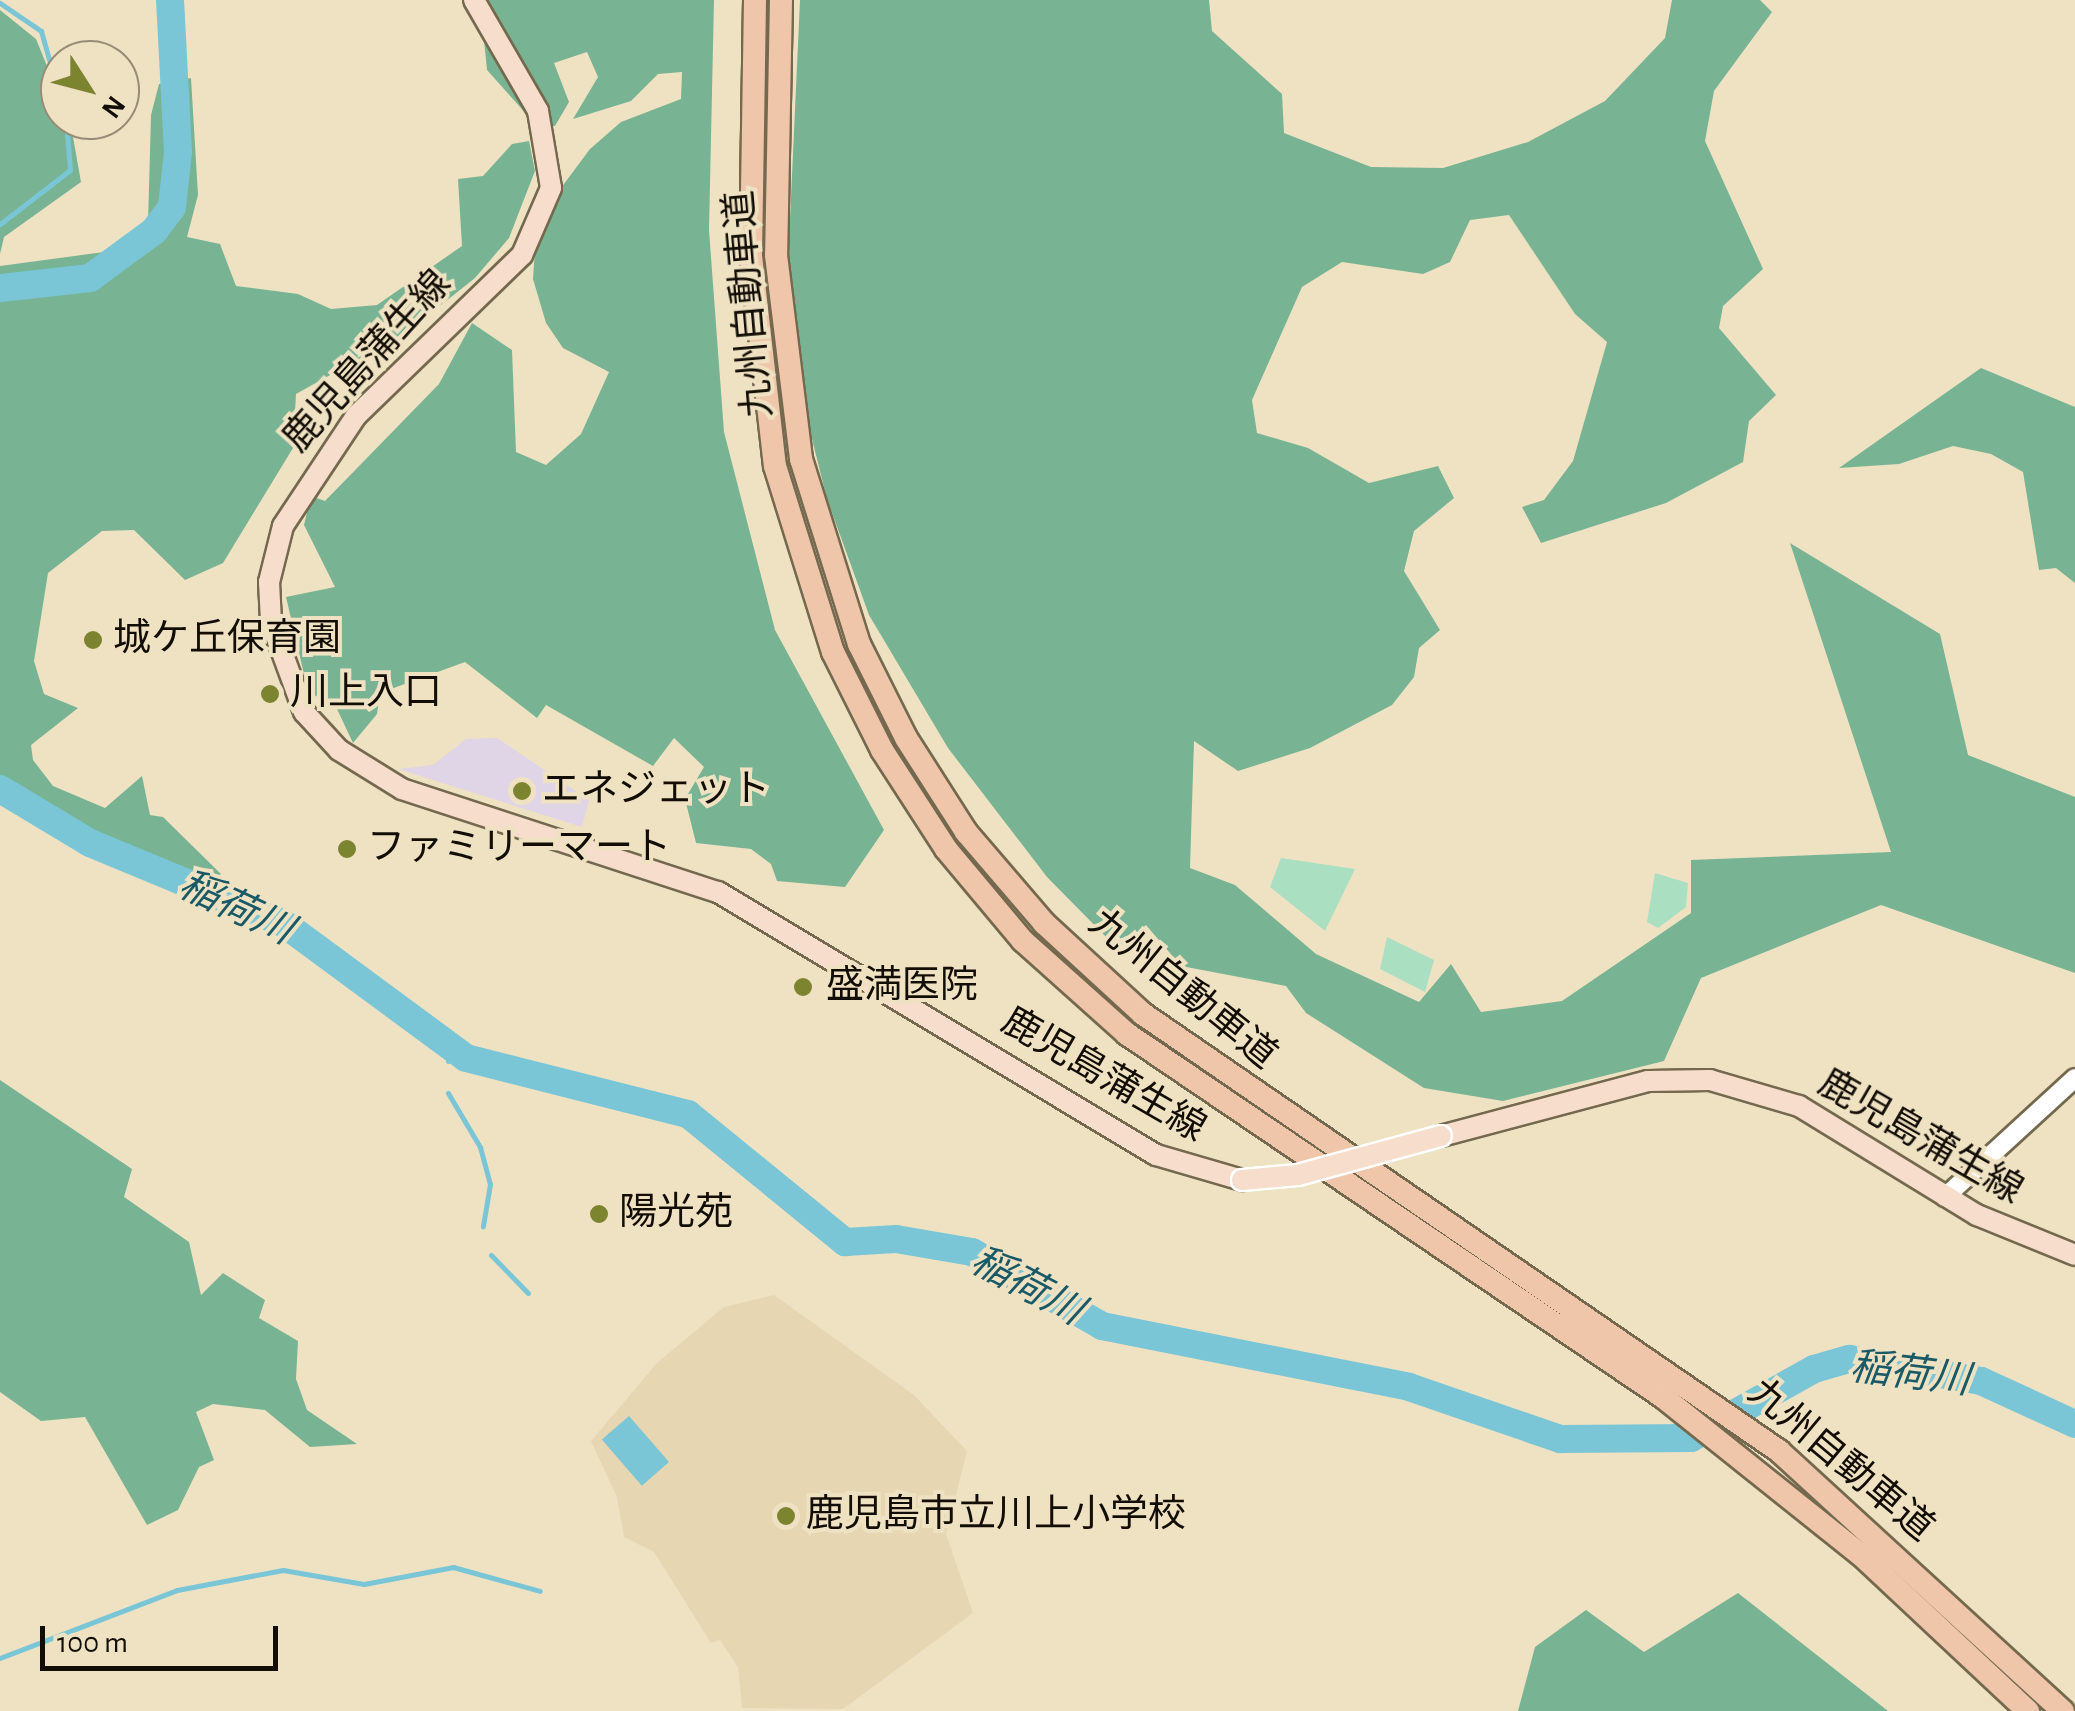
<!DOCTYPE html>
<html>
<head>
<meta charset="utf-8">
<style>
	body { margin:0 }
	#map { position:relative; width:2075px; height:1711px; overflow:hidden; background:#efe2c3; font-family:"Alegreya Sans","Noto Sans JP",sans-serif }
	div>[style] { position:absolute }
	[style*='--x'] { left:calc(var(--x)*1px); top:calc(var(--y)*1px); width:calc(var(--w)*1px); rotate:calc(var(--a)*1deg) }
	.commercial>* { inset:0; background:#e0d4e7 }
	.built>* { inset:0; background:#e6d6b1 }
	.green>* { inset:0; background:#abdfc1 }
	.forest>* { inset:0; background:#78b493 }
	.water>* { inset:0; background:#7ac6d7; transform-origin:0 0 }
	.stream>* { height:5px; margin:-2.5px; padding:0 2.5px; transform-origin:2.5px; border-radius:2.5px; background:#7ac6d7 }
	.river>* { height:28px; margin:-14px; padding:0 14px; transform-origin:14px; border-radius:14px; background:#7ac6d7 }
	.roads { filter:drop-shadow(2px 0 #74694e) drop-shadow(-2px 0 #74694e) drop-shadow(0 2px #74694e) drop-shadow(0 -2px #74694e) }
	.secondary>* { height:18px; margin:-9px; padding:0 9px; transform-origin:9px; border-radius:9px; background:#fff }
	.primary>* { height:20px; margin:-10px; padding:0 10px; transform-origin:10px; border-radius:10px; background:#f6ddcc }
	.highway>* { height:22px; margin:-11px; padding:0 11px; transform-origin:11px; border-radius:11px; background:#f0c6aa }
	.bridges { filter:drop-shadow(2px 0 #fff) drop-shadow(-2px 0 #fff) drop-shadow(0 2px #fff) drop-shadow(0 -2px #fff) }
	.primary-bridge>* { height:20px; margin:-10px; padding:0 10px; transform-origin:10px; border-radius:10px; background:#f6ddcc }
	.dots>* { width:28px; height:28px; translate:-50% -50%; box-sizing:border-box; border:5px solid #efe2c3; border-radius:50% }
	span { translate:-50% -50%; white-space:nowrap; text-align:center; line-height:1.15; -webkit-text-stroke:8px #efe2c3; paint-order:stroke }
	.street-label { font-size:38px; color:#130e05 }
	.poi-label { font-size:38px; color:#130e05 }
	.left { translate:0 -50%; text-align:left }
	.water-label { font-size:40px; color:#1a5a66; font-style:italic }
	.north { position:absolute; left:40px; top:40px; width:100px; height:100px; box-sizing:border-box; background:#efe2c3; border:2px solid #978d77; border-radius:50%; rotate:126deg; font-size:28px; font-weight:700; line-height:40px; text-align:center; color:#130e05 }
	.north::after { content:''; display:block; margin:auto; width:35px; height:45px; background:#7d8430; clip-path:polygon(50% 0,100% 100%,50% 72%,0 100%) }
	.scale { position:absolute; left:40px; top:1626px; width:238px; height:45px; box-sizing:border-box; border:5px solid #130e05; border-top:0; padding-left:12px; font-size:30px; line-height:35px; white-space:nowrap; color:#130e05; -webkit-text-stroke:8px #efe2c3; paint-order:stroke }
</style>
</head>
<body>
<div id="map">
	<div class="commercial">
		<div style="clip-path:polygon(497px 738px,589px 800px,582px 827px,398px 769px,433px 765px,466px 739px)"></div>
	</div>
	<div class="built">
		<div style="clip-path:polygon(774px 1295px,914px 1395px,967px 1451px,946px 1534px,973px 1613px,843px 1709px,742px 1708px,738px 1667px,720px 1640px,711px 1643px,654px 1552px,624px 1537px,617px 1497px,591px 1441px,657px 1363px,724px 1307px)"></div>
	</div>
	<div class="green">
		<div style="clip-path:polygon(1281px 858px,1355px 869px,1325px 931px,1270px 887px)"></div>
		<div style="clip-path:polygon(1655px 873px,1688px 883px,1686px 907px,1658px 928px,1647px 922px)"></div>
		<div style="clip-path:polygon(1387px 937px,1434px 960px,1425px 992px,1380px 969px)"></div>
	</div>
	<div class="forest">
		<div style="clip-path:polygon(480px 0,714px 0,709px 230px,724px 432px,775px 630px,884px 830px,845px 887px,777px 881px,771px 864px,751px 849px,696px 843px,685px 799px,704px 767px,674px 738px,653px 766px,546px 705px,537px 718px,465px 662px,380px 693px,377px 714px,353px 743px,337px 709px,308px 691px,286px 597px,335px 587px,304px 525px,311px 496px,325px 501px,439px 384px,472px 323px,512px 350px,516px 452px,546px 465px,581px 434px,609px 372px,563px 348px,546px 323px,533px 279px,535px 249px,555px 196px,590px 149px,621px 122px,681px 99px,682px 72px,658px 74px,631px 101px,573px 119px,598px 77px,587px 52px,554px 63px,569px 102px,555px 126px,536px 125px,487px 70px)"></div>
		<div style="clip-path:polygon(800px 0,1209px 0,1212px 31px,1282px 94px,1284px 133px,1371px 167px,1443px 168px,1528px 142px,1605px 101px,1665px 38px,1672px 0,1760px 0,1772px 12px,1714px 91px,1705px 141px,1763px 269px,1723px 306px,1719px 328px,1776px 395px,1749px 421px,1743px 462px,1666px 503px,1541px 543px,1522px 507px,1544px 500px,1573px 461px,1607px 342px,1575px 314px,1509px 215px,1470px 220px,1450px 262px,1423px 274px,1342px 262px,1302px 287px,1252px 400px,1257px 433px,1308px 448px,1369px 483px,1438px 466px,1454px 498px,1414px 531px,1404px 571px,1440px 630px,1419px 648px,1414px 677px,1392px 705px,1310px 748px,1238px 771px,1194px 741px,1190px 868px,1235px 885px,1316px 954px,1419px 1002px,1451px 964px,1481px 1012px,1562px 1001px,1691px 913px,1691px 860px,1891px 852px,1790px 543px,1940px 634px,1968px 755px,2075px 797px,2075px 973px,1881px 905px,1701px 978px,1664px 1061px,1503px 1101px,1424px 1088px,1306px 1013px,1286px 986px,1181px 966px,1146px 925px,1118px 949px,1047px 877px,948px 748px,869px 615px,827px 499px,798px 383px,787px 285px)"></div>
		<div style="clip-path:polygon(0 10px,36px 39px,60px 98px,60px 120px,70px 120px,81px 182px,4px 237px,0 254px)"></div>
		<div style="clip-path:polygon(191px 78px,198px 195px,187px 237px,220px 244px,236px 286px,298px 294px,331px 309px,377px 305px,462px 246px,458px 179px,483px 176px,512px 144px,529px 141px,535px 171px,509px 238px,475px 278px,406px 333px,296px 394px,293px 448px,223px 563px,185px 580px,134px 530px,102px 531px,48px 573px,34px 661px,44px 694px,78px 708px,31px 745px,33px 760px,53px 786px,105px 808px,142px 776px,150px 815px,163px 817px,221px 874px,210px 880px,147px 852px,94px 855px,0 801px,0 266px,119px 250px,148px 223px,151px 115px,159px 84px)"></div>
		<div style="clip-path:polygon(1981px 368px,2075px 407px,2075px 583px,2056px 568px,2039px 570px,2023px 472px,1991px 454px,1953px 446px,1899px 464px,1839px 468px)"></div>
		<div style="clip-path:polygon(0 1080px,132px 1169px,124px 1197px,189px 1242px,201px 1295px,223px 1273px,265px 1300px,259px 1318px,298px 1341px,296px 1379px,307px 1410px,357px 1444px,310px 1447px,265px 1410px,213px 1404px,196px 1412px,214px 1460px,199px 1467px,178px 1510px,147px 1525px,85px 1417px,41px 1421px,0 1392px)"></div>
		<div style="clip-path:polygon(1738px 1593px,1888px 1711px,1518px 1711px,1535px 1647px,1586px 1610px,1644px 1652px)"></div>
	</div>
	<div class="water">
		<div style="left:629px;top:1416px;width:61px;height:36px;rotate:49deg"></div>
	</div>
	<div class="stream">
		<div style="--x:0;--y:3;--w:50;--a:34.3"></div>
		<div style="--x:41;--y:31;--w:70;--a:74.2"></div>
		<div style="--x:0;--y:224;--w:88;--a:-37.6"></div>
		<div style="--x:70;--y:170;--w:50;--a:-94.6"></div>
		<div style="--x:448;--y:1061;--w:15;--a:-86"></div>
		<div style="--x:448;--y:1093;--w:63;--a:59.3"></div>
		<div style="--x:480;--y:1147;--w:38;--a:75"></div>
		<div style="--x:490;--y:1184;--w:43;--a:99.5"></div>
		<div style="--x:491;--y:1255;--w:53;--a:45.8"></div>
		<div style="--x:0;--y:1658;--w:190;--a:-21"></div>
		<div style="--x:177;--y:1590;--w:108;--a:-10.7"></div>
		<div style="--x:283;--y:1570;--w:82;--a:9.8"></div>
		<div style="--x:364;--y:1584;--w:91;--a:-10.8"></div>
		<div style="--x:453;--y:1567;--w:90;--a:15.4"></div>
	</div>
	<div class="river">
		<div style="--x:0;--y:288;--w:91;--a:-6.3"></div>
		<div style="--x:90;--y:278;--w:79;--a:-36.3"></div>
		<div style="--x:154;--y:231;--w:30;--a:-53"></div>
		<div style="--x:172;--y:207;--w:55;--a:-83.8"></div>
		<div style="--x:178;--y:152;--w:152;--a:-93"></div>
		<div style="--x:0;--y:789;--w:105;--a:31"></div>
		<div style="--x:90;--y:843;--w:209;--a:22.5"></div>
		<div style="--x:283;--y:923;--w:227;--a:36.4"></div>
		<div style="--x:466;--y:1058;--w:229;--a:14.2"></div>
		<div style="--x:688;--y:1114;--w:203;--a:39.2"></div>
		<div style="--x:845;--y:1242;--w:51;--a:-3.4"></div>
		<div style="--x:896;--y:1239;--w:77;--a:9.7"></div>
		<div style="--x:972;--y:1252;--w:150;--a:29.6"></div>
		<div style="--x:1102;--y:1326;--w:313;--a:11.2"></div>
		<div style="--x:1409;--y:1387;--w:160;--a:19"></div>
		<div style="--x:1560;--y:1439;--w:131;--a:-0.4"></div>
		<div style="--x:1691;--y:1438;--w:141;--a:-29.3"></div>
		<div style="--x:1814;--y:1369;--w:37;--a:-16"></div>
		<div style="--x:1850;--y:1359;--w:133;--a:9.5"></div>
		<div style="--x:1981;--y:1381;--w:103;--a:24.6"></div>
	</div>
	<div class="roads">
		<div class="secondary">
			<div style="--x:1945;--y:1197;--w:176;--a:-42.5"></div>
		</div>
		<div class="primary">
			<div style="--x:474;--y:0;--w:128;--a:60"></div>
			<div style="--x:538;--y:111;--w:78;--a:80.4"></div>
			<div style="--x:551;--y:188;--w:73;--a:113.4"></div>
			<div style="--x:522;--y:255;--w:231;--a:135.9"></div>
			<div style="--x:356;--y:416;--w:132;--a:123.6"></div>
			<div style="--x:283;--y:526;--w:58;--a:104"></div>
			<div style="--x:269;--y:582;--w:40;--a:87.1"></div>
			<div style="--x:271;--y:622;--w:96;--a:69.9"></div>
			<div style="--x:304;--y:712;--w:52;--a:47.4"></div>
			<div style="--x:339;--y:750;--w:74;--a:31.8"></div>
			<div style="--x:402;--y:789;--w:332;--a:18.1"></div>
			<div style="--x:718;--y:892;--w:511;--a:30.98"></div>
			<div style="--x:1156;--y:1155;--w:90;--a:16.2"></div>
			<div style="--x:1441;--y:1136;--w:214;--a:-14.9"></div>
			<div style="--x:1648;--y:1081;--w:62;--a:-0.9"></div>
			<div style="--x:1710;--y:1080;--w:93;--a:16.3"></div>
			<div style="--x:1799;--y:1106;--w:209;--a:31.5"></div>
			<div style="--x:1977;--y:1215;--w:106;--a:22.2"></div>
		</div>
		<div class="highway">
			<div style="--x:755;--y:0;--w:256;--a:90.9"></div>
			<div style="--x:751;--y:256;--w:211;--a:83.5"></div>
			<div style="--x:775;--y:466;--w:195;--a:72.7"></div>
			<div style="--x:833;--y:652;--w:110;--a:63.4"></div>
			<div style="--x:882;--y:750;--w:118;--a:57.1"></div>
			<div style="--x:946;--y:849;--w:120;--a:50.1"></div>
			<div style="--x:1023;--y:941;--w:140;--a:41.8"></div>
			<div style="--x:1127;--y:1034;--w:647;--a:34.11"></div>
			<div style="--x:1663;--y:1397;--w:252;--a:38.6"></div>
			<div style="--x:1860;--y:1554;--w:230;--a:43.1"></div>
			<div style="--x:781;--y:0;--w:255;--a:91.1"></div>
			<div style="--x:776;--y:255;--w:206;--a:83"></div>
			<div style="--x:801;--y:459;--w:194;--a:72.6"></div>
			<div style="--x:859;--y:644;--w:105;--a:63.4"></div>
			<div style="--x:906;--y:738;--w:112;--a:57.4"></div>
			<div style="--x:966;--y:832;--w:120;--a:49.4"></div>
			<div style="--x:1044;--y:923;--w:134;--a:42.6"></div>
			<div style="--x:1143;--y:1014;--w:772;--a:34.49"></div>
			<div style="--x:1779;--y:1451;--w:385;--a:42.5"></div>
		</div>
	</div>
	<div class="bridges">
		<div class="primary-bridge">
			<div style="--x:1242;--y:1180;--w:56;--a:-5.1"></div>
			<div style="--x:1298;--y:1175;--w:148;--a:-15.3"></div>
		</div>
	</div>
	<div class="dots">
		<div style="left:93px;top:640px;background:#7d8430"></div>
		<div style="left:270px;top:694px;background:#7d8430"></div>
		<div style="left:522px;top:791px;background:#7d8430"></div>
		<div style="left:347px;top:849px;background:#7d8430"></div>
		<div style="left:803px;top:987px;background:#7d8430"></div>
		<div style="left:599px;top:1214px;background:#7d8430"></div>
		<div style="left:786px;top:1516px;background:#7d8430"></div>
	</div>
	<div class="street-label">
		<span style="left:750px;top:304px;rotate:-95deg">九州自動車道</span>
		<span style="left:368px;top:362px;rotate:-48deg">鹿児島蒲生線</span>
		<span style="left:1182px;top:990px;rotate:39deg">九州自動車道</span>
		<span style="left:1103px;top:1076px;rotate:30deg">鹿児島蒲生線</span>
		<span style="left:1920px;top:1138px;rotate:30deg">鹿児島蒲生線</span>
		<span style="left:1840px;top:1461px;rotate:40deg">九州自動車道</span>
	</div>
	<div class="poi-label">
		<span class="left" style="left:113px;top:640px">城ケ丘保育園</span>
		<span class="left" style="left:290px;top:694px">川上入口</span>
		<span class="left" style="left:542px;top:791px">エネジェット</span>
		<span class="left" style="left:367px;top:849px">ファミリーマート</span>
		<span class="left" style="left:826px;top:987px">盛満医院</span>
		<span class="left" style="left:619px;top:1214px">陽光苑</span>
		<span class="left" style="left:806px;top:1516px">鹿児島市立川上小学校</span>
	</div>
	<div class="water-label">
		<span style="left:236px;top:908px;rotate:25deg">稲荷川</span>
		<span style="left:1027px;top:1286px;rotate:28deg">稲荷川</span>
		<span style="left:1910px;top:1374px;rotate:7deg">稲荷川</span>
	</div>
	<div class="north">N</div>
	<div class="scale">100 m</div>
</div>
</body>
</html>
